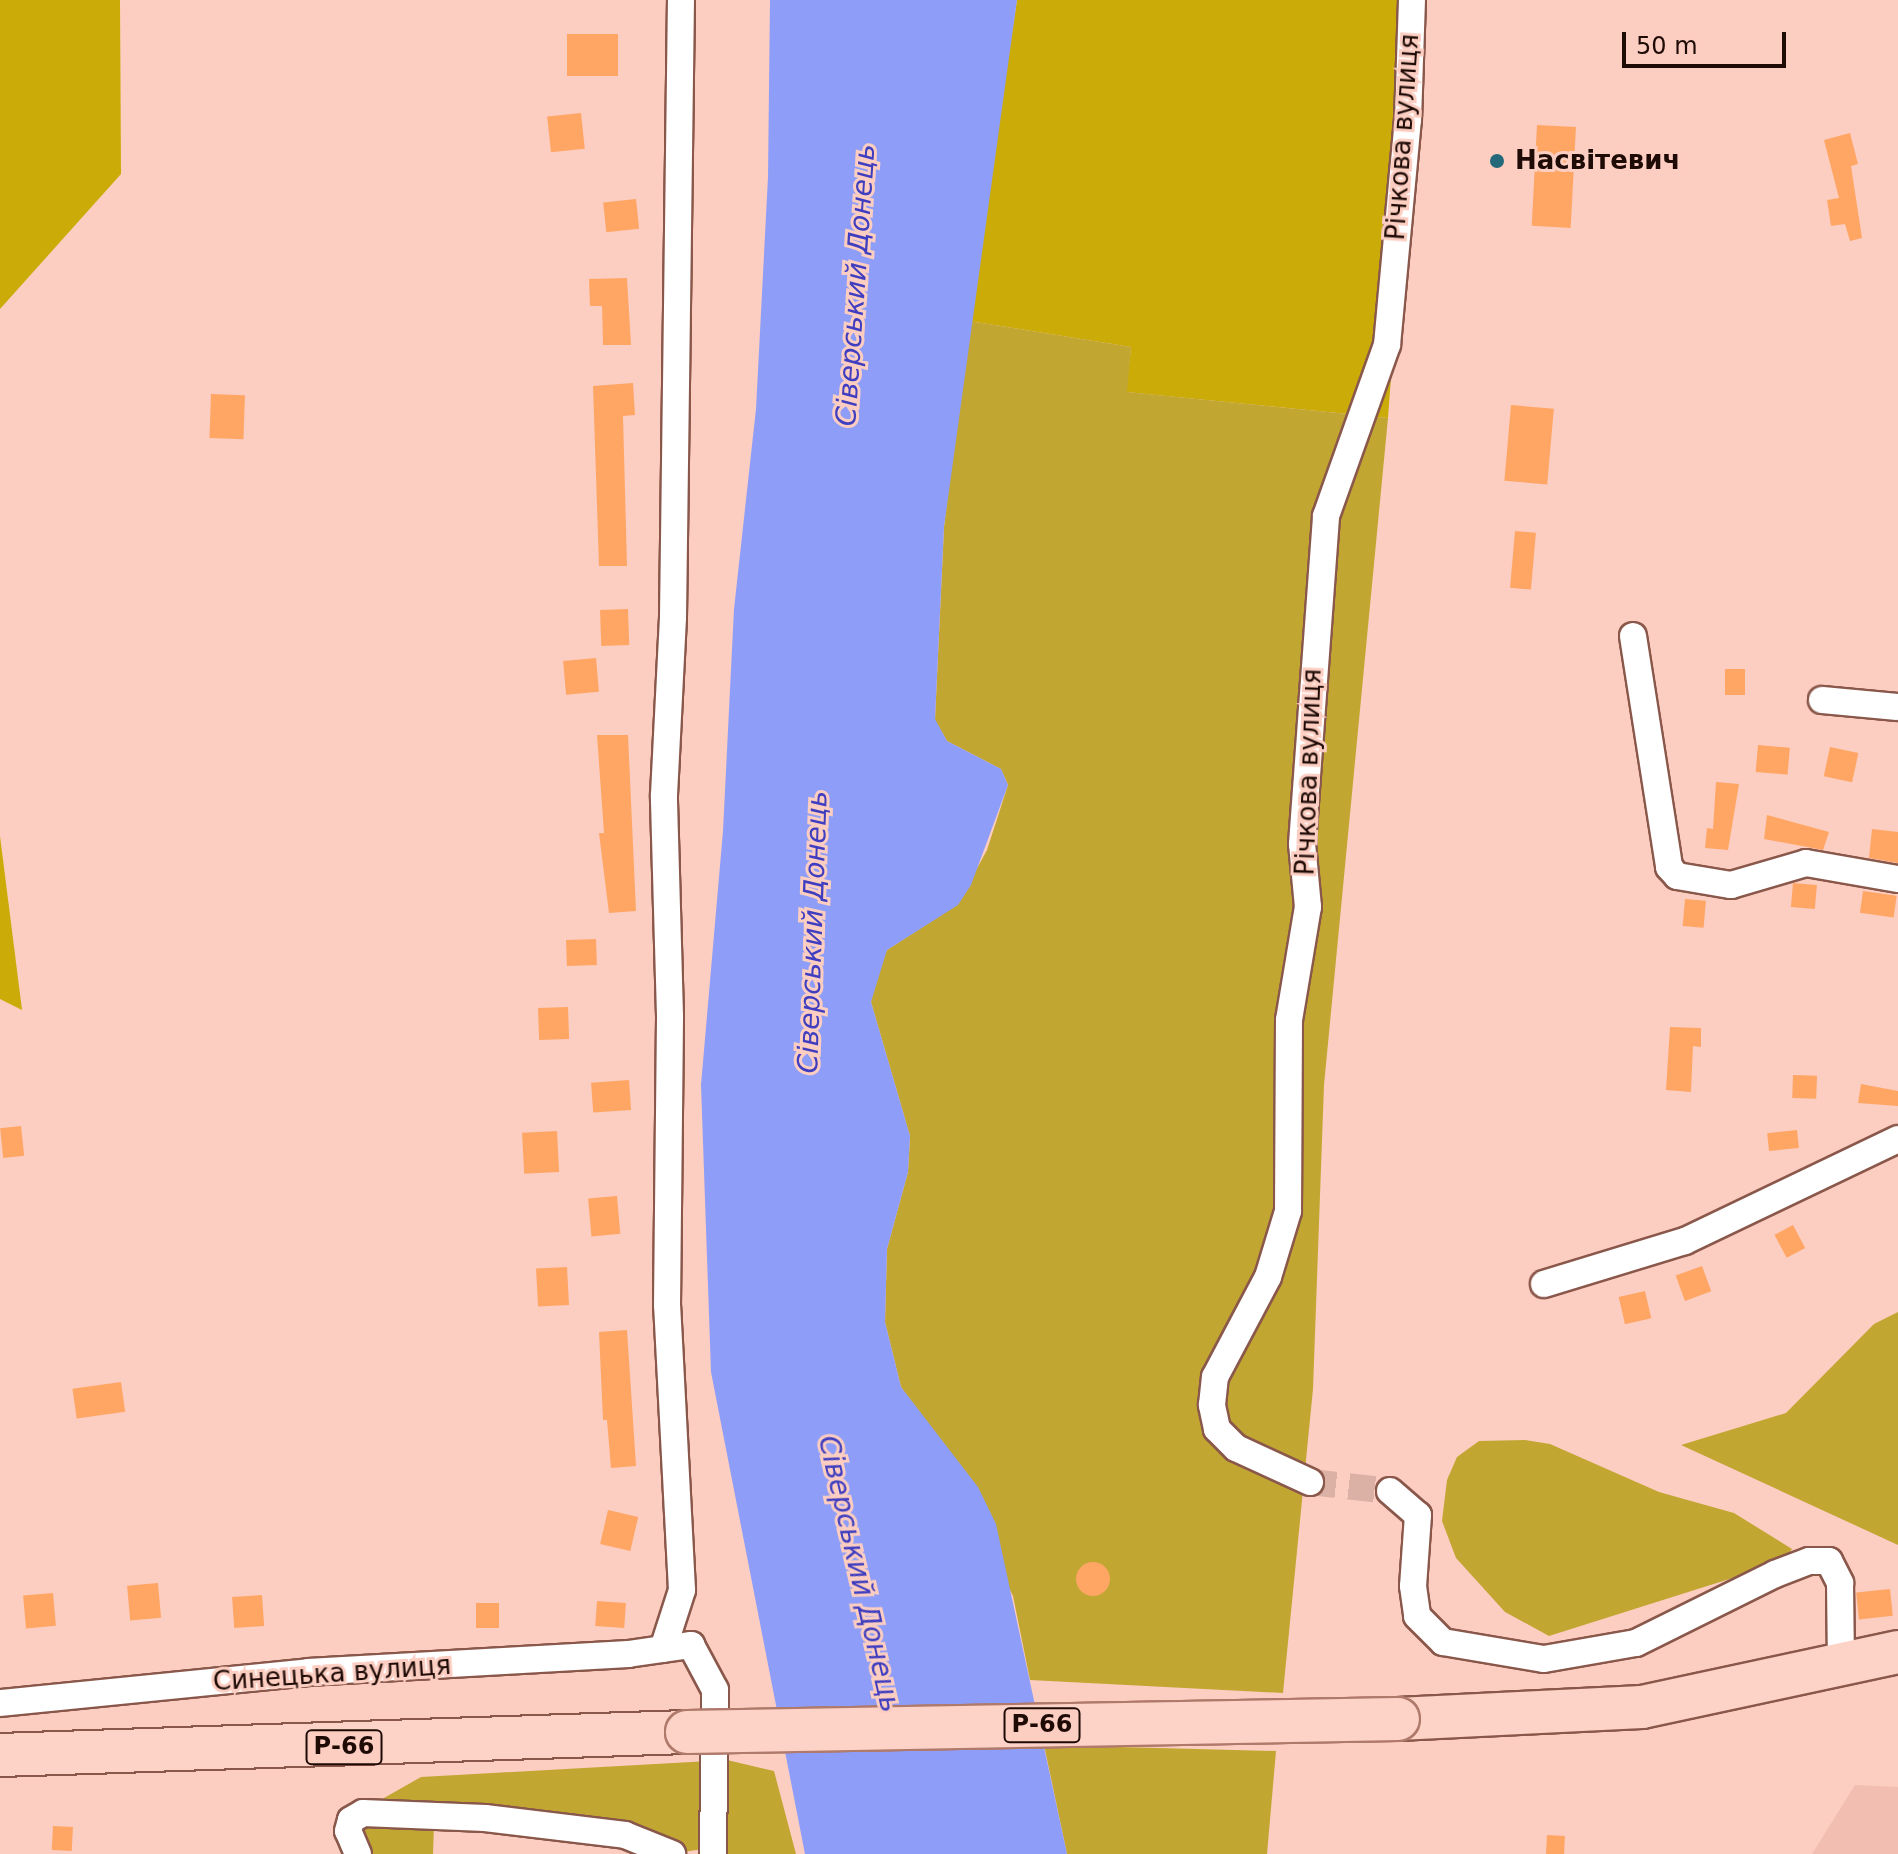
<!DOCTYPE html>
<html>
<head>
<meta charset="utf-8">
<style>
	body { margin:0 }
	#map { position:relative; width:1898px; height:1854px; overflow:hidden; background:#fccdc1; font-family:"DejaVu Sans",sans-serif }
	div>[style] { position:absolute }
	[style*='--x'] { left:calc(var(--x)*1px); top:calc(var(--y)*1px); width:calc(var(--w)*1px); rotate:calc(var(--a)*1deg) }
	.built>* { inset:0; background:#f2beb1 }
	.green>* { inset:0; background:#cbab08 }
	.forest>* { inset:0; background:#c2a632 }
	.water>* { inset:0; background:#8e9df8 }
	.building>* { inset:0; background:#ffa665; transform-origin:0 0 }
	.round { border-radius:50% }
	.street-tunnel>* { height:26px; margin-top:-13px; transform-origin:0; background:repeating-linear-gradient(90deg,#dbb0a5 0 26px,transparent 0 39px) }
	.roads { filter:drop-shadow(2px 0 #8a584b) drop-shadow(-2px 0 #8a584b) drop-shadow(0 2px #8a584b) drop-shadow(0 -2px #8a584b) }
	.street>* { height:26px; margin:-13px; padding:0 13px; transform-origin:13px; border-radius:13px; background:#fff }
	.primary>* { height:42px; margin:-21px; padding:0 21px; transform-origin:21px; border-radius:21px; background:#fed3c7 }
	.bridges { filter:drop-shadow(2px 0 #af7a6b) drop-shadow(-2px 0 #af7a6b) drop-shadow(0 2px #af7a6b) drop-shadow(0 -2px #af7a6b) }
	.primary-bridge>* { height:42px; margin:-21px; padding:0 21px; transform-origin:21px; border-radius:21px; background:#fed3c7 }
	.dots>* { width:22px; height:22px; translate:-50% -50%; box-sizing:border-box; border:4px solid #fccdc1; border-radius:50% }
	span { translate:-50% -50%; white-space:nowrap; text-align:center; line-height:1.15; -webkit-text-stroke:6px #fccdc1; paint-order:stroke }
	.shield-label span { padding:2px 6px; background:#fccdc1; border:2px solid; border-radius:6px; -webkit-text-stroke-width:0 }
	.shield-label { font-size:24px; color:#1e0b06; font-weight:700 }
	.street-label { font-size:26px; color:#1e0b06 }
	.poi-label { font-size:26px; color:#1e0b06; font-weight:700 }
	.left { translate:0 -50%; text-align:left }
	.water-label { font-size:28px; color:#3f3ec0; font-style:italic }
	.scale { position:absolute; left:1622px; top:32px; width:164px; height:36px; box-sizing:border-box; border:4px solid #1e0b06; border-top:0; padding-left:10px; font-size:24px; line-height:28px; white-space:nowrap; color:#1e0b06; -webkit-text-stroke:6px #fccdc1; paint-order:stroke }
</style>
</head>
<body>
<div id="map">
	<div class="built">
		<div style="clip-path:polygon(1855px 1785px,1898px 1787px,1898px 1854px,1812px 1854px)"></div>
	</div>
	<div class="green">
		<div style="clip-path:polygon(0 0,120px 0,121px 174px,0 309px)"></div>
		<div style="clip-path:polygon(1017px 0,1419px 0,1388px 418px,1126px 392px,1131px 347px,969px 321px)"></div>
		<div style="clip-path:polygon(0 836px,22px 1010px,0 999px)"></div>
	</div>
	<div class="forest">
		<div style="clip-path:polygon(969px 321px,1131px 347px,1127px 392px,1388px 418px,1324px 1085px,1313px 1389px,1283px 1693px,1030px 1680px,1013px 1596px,929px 1425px,901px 1387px,885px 1322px,887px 1249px,908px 1172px,910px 1136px,871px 1002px,876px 975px,887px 950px,957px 905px,987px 850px,1008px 785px,1001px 769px,947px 741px,935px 720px,944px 527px)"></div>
		<div style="clip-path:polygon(1898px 1312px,1898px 1545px,1681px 1445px,1786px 1413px,1874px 1324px)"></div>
		<div style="clip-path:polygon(1525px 1440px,1550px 1444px,1659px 1492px,1734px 1513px,1792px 1549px,1783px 1562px,1549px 1636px,1505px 1612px,1456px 1558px,1442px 1521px,1447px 1480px,1457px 1457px,1479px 1441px)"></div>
		<div style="clip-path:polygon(1044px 1745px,1276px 1751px,1267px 1854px,1067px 1854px)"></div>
		<div style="clip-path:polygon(727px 1760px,774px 1771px,796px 1854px,724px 1854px,723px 1846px,683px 1852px,434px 1825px,433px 1854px,368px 1854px,354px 1815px,421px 1777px)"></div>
	</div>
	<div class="water">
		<div style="clip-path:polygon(770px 0,1017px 0,944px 527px,935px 719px,947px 741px,1001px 769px,1008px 785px,971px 885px,958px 905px,887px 950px,871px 1002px,910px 1136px,908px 1172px,887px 1249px,885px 1322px,901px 1387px,978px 1487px,996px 1524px,1067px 1854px,805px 1854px,711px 1372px,701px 1085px,723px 831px,734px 609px,756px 409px,768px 177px)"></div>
	</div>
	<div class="building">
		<div style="left:567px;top:34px;width:51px;height:42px"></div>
		<div style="left:581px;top:113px;width:36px;height:34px;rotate:84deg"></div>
		<div style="left:1537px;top:125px;width:39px;height:101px;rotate:3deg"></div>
		<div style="clip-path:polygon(1850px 133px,1858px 164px,1851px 166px,1862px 238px,1850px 241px,1845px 224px,1831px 226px,1827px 200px,1839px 198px,1824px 140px)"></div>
		<div style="left:636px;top:199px;width:30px;height:33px;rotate:84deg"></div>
		<div style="clip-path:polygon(627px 278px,631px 345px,603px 345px,602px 306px,590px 306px,589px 279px)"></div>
		<div style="clip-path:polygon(633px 383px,635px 415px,623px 416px,627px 566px,599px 566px,593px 386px)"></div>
		<div style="left:211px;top:394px;width:34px;height:44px;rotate:2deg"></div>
		<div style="left:1511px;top:405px;width:43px;height:76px;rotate:5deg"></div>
		<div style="left:1515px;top:531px;width:21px;height:57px;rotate:5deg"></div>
		<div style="left:628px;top:609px;width:36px;height:28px;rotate:88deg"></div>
		<div style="left:596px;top:658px;width:34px;height:33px;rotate:85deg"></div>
		<div style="left:1725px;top:669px;width:20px;height:26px"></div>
		<div style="clip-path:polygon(597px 735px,628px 735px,636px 911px,609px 913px,599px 833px,604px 833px)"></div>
		<div style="left:1758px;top:745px;width:32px;height:27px;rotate:5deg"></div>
		<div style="left:1830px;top:747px;width:29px;height:30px;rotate:12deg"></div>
		<div style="clip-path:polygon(1716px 782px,1739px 784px,1728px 850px,1705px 848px,1707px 828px,1713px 829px)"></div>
		<div style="clip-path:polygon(1767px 815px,1829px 832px,1823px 850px,1764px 839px)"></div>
		<div style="clip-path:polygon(1872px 829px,1898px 832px,1898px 863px,1869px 858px)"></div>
		<div style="left:1793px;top:883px;width:24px;height:24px;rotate:5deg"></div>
		<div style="left:1863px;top:891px;width:34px;height:22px;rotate:8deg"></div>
		<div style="left:1685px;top:899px;width:21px;height:27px;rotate:5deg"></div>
		<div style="left:596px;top:939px;width:26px;height:30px;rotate:88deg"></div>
		<div style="left:568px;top:1007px;width:32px;height:30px;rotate:88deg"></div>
		<div style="clip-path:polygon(1670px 1027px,1701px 1028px,1701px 1047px,1693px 1046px,1691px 1092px,1666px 1090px)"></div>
		<div style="left:1793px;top:1075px;width:24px;height:23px;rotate:2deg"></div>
		<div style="left:629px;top:1080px;width:30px;height:38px;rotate:86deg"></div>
		<div style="clip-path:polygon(1861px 1084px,1898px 1091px,1898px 1106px,1858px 1103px)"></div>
		<div style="left:21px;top:1126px;width:30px;height:21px;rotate:84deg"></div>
		<div style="left:1797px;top:1130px;width:18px;height:30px;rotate:84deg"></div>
		<div style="left:557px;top:1131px;width:41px;height:35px;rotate:87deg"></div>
		<div style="left:617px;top:1196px;width:38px;height:29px;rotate:85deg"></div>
		<div style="left:1793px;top:1225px;width:26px;height:21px;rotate:62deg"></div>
		<div style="left:1702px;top:1266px;width:27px;height:28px;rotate:70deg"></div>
		<div style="left:567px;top:1267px;width:38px;height:31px;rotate:87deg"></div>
		<div style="left:1645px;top:1291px;width:28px;height:27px;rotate:77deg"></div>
		<div style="clip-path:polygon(627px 1330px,636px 1466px,611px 1468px,607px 1420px,603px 1420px,599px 1332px)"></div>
		<div style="left:121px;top:1382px;width:30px;height:49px;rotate:82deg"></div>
		<div style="left:608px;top:1510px;width:31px;height:35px;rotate:13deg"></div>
		<div class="round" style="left:1076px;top:1562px;width:34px;height:34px"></div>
		<div style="left:158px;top:1583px;width:35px;height:31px;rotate:85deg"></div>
		<div style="left:1890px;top:1589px;width:27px;height:34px;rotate:84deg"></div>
		<div style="left:53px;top:1593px;width:33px;height:30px;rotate:85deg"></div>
		<div style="left:262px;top:1595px;width:31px;height:30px;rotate:86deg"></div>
		<div style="left:597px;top:1601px;width:29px;height:25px;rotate:4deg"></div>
		<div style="left:476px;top:1603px;width:23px;height:25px"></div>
		<div style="left:53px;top:1826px;width:20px;height:24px;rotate:3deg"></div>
		<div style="left:1547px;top:1835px;width:18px;height:19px;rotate:3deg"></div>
	</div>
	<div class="street-tunnel">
		<div style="--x:1310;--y:1482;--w:81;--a:6.4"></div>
	</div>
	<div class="roads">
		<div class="street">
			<div style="--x:1633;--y:636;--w:234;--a:81.1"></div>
			<div style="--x:1669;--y:867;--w:12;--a:48"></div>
			<div style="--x:1677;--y:876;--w:55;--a:9.5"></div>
			<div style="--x:1731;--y:885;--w:78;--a:-16.3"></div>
			<div style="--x:1806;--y:863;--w:93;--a:9.9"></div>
			<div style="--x:1822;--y:700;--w:76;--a:5.3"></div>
			<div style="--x:1544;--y:1284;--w:147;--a:-17"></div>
			<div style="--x:1685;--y:1241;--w:236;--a:-25.6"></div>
			<div style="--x:1310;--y:1482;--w:81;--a:-155.3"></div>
			<div style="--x:1236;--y:1448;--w:27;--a:-135"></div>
			<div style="--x:1217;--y:1429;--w:25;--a:-102"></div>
			<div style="--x:1212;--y:1405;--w:28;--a:-84"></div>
			<div style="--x:1215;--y:1377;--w:113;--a:-62.1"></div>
			<div style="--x:1268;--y:1277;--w:69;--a:-73.1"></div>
			<div style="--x:1288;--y:1211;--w:191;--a:-89.7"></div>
			<div style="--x:1289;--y:1020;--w:115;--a:-80.5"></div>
			<div style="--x:1308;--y:907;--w:63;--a:-95.4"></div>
			<div style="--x:1302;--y:844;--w:329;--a:-85.8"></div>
			<div style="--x:1326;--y:516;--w:182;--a:-70.4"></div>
			<div style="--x:1387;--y:345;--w:226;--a:-84.7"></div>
			<div style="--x:1408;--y:120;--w:120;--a:-88.1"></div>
			<div style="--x:1390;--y:1491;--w:37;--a:41"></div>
			<div style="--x:1418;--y:1515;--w:71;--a:94"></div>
			<div style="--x:1413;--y:1586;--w:30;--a:82"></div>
			<div style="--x:1417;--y:1616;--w:37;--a:45"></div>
			<div style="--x:1443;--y:1642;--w:102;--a:9.6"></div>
			<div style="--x:1544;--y:1659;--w:93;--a:-9.9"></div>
			<div style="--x:1636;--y:1643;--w:155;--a:-26.4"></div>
			<div style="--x:1775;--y:1574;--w:36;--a:-21"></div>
			<div style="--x:1809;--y:1561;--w:20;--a:0"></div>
			<div style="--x:1829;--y:1561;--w:25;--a:63"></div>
			<div style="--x:1840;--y:1583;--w:82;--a:89.3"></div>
			<div style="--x:663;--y:1649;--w:62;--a:-72.1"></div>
			<div style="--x:682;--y:1590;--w:285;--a:-93"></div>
			<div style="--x:667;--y:1305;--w:289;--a:-89.4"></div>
			<div style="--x:670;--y:1016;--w:221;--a:-91.6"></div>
			<div style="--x:664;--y:795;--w:178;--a:-87.1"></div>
			<div style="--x:673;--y:617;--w:617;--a:-89.26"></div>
			<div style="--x:0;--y:1703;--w:310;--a:-5.7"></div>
			<div style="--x:308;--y:1672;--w:321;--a:-3.2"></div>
			<div style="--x:628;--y:1654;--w:64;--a:-8.1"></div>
			<div style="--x:691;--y:1645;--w:51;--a:61.9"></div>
			<div style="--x:715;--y:1690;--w:164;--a:90.7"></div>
			<div style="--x:358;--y:1854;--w:25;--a:-113"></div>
			<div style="--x:348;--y:1831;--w:11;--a:-75"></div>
			<div style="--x:351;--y:1820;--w:14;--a:-30"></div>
			<div style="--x:363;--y:1813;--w:122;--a:2.3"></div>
			<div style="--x:485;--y:1818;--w:141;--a:6.9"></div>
			<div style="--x:625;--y:1835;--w:51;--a:22"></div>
		</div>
		<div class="primary">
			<div style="--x:1398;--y:1719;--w:244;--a:-2.8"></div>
			<div style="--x:1642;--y:1707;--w:262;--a:-12.1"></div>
			<div style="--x:0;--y:1755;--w:687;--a:-1.92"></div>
		</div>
	</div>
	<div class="bridges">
		<div class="primary-bridge">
			<div style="--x:687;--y:1732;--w:711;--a:-1.05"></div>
		</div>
	</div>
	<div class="dots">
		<div style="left:1497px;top:161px;background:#246979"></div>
	</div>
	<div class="shield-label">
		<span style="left:1042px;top:1725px">Р-66</span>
		<span style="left:344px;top:1747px">Р-66</span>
	</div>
	<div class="street-label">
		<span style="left:1403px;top:137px;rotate:-86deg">Річкова вулиця</span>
		<span style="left:1309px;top:772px;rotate:-88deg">Річкова вулиця</span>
		<span style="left:332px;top:1674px;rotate:-4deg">Синецька вулиця</span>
	</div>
	<div class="poi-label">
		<span class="left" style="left:1515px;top:161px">Насвітевич</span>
	</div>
	<div class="water-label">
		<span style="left:856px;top:285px;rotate:-86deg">Сіверський Донець</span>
		<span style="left:813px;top:932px;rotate:-88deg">Сіверський Донець</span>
		<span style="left:859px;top:1574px;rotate:77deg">Сіверський Донець</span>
	</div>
	<div class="scale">50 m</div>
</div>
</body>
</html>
